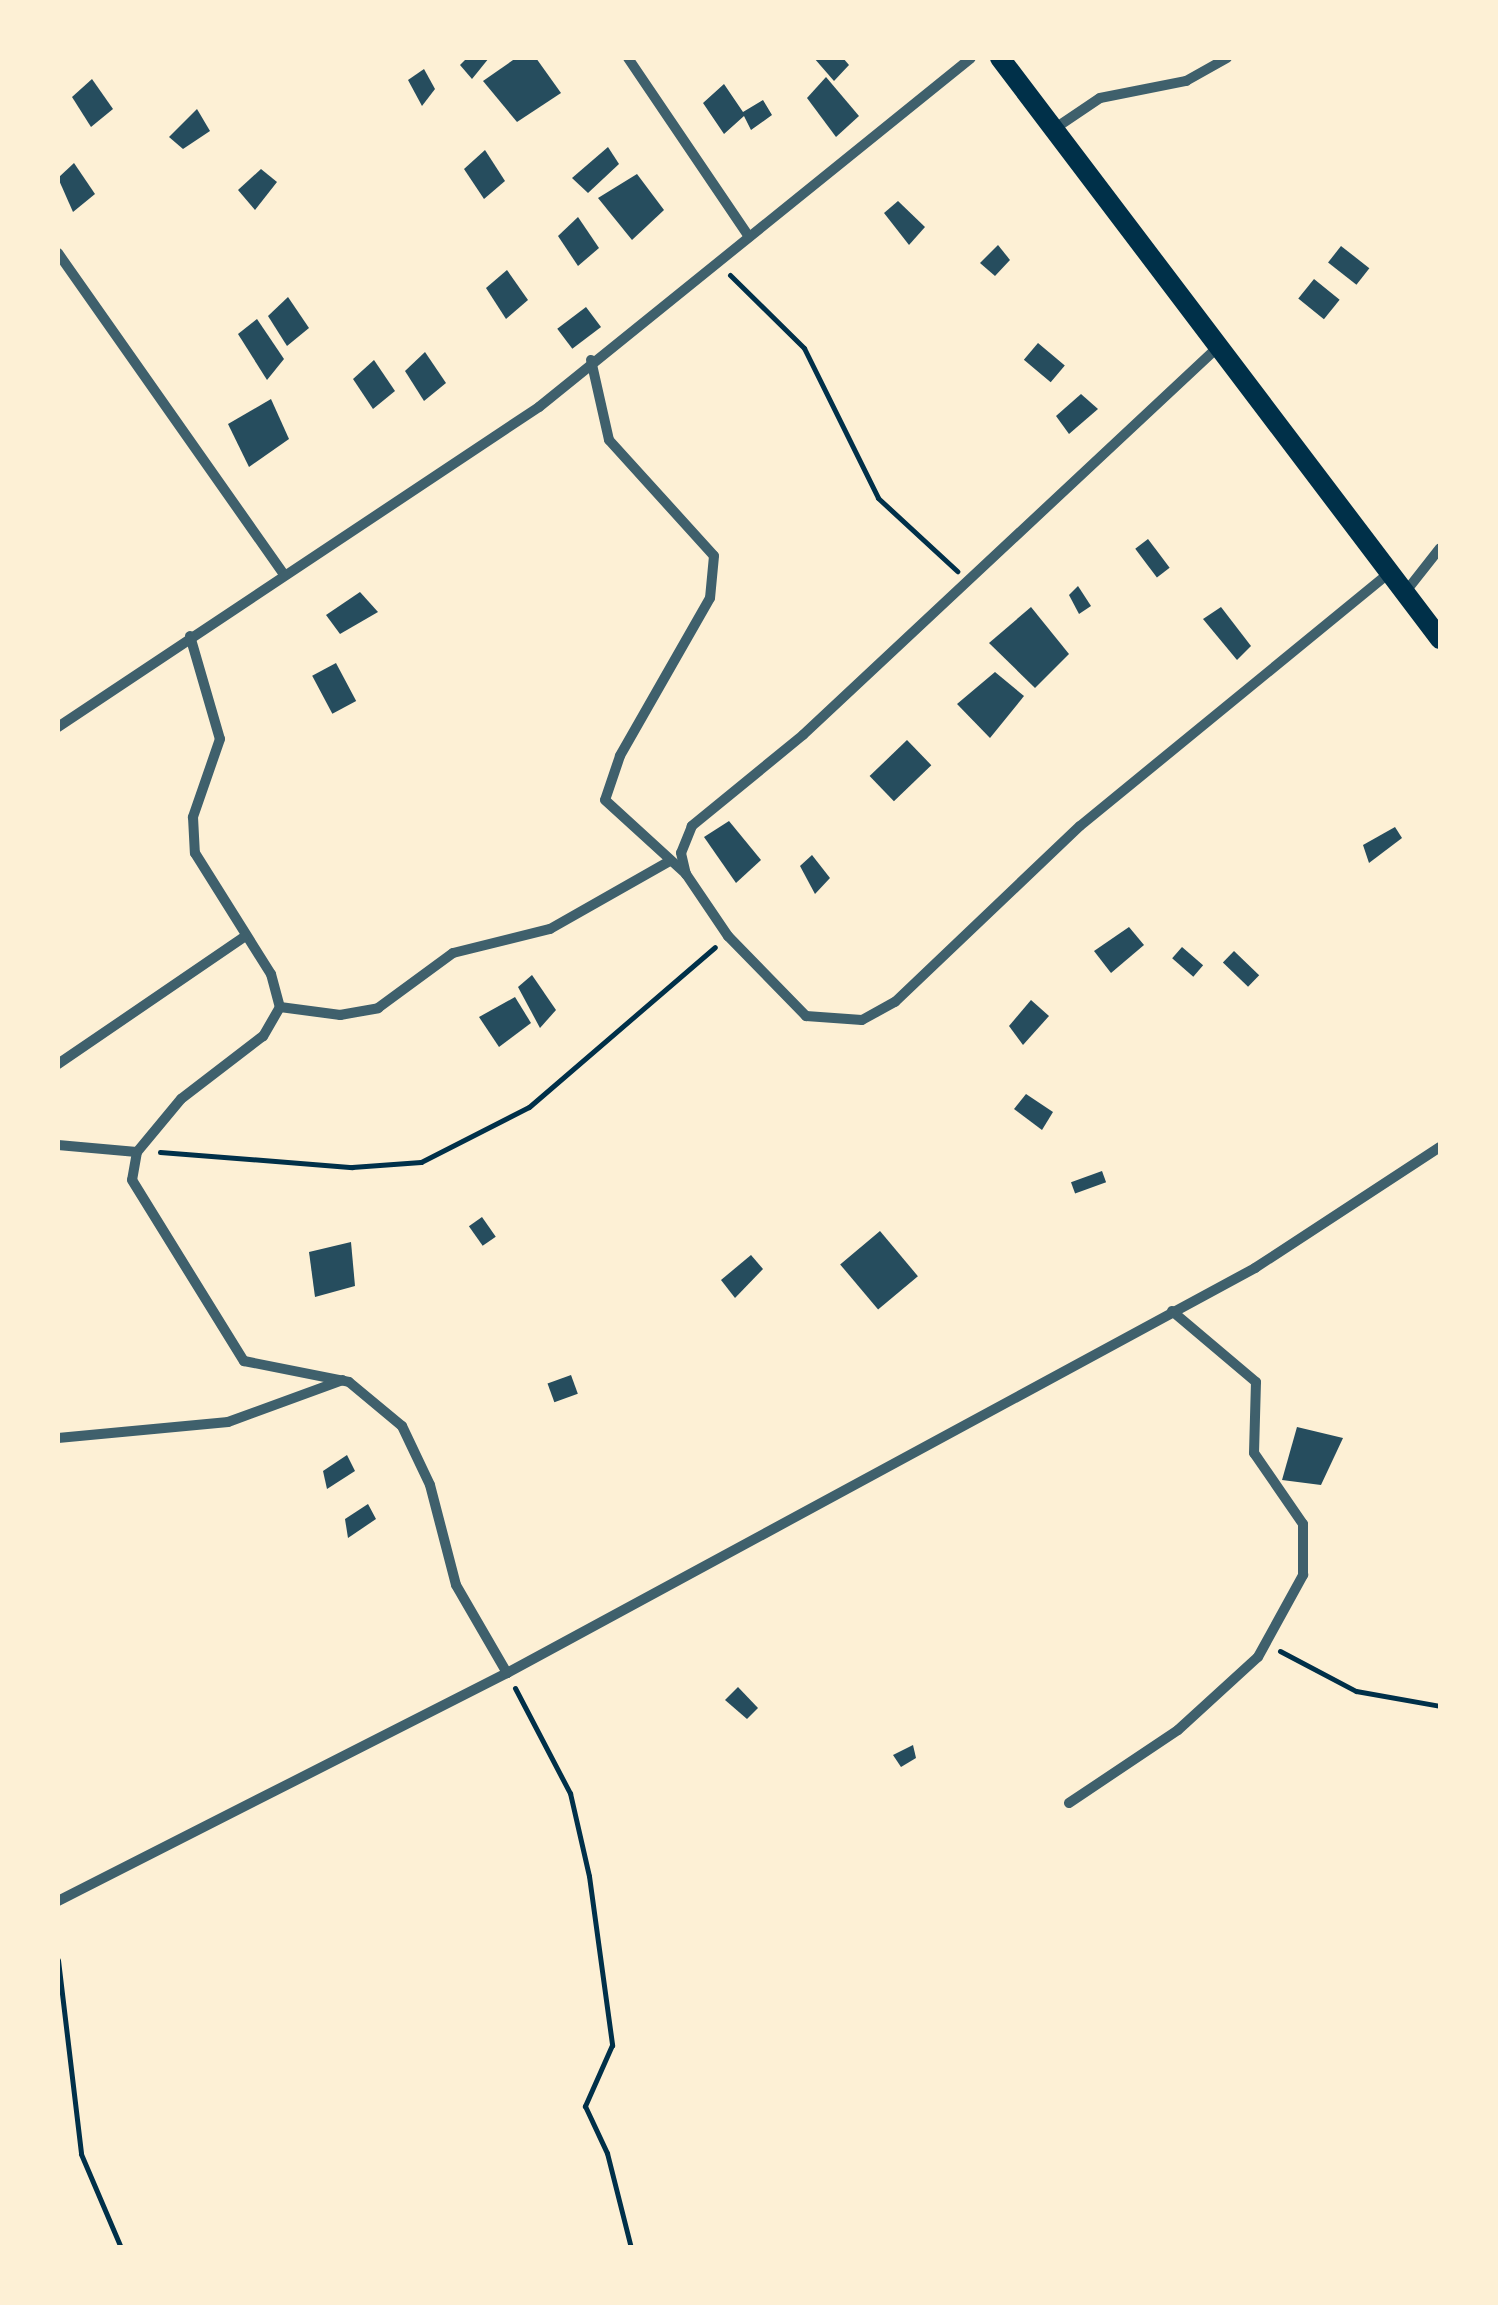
<!DOCTYPE html>
<html>
<head>
<meta charset="utf-8">
<style>
	body { margin:0 }
	#map { position:relative; width:1498px; height:2305px; overflow:hidden; background:#fdf0d5; font-family:Inter,sans-serif }
	div>[style] { position:absolute }
	[style*='--x'] { left:calc(var(--x)*1px); top:calc(var(--y)*1px); width:calc(var(--w)*1px); rotate:calc(var(--a)*1deg) }
	.building>* { inset:0; background:#264d5e; transform-origin:0 0 }
	.path>* { height:5px; margin:-2.5px; padding:0 2.5px; transform-origin:2.5px; border-radius:2.5px; background:#003049 }
	.minor>* { height:10px; margin:-5px; padding:0 5px; transform-origin:5px; border-radius:5px; background:#3f606c }
	.secondary>* { height:20px; margin:-10px; padding:0 10px; transform-origin:10px; border-radius:10px; background:#003049 }
	span { translate:-50% -50%; white-space:nowrap; text-align:center; line-height:1.15; -webkit-text-stroke:8px #fdf0d5; paint-order:stroke }
	.frame { position:absolute; inset:0; border:60px solid #fdf0d5; pointer-events:none }
</style>
</head>
<body>
<div id="map">
	<div class="building">
		<div style="clip-path:polygon(467px 58px,489px 58px,472px 79px,460px 65px)"></div>
		<div style="clip-path:polygon(516px 58px,536px 58px,561px 93px,517px 122px,483px 81px)"></div>
		<div style="clip-path:polygon(814px 58px,843px 58px,849px 65px,834px 81px)"></div>
		<div style="clip-path:polygon(424px 69px,435px 89px,422px 106px,408px 80px)"></div>
		<div style="clip-path:polygon(826px 77px,859px 116px,836px 137px,807px 98px)"></div>
		<div style="clip-path:polygon(92px 79px,113px 109px,91px 127px,72px 97px)"></div>
		<div style="clip-path:polygon(724px 84px,743px 112px,763px 100px,772px 115px,751px 130px,744px 116px,724px 134px,703px 103px)"></div>
		<div style="clip-path:polygon(197px 109px,210px 131px,183px 149px,169px 137px)"></div>
		<div style="clip-path:polygon(608px 147px,619px 164px,588px 193px,572px 178px)"></div>
		<div style="clip-path:polygon(485px 150px,505px 181px,484px 199px,464px 169px)"></div>
		<div style="clip-path:polygon(74px 163px,95px 194px,73px 212px,58px 178px)"></div>
		<div style="clip-path:polygon(261px 169px,277px 182px,255px 210px,238px 190px)"></div>
		<div style="clip-path:polygon(637px 174px,664px 210px,632px 240px,598px 198px)"></div>
		<div style="clip-path:polygon(898px 201px,925px 227px,909px 245px,884px 213px)"></div>
		<div style="clip-path:polygon(578px 217px,599px 248px,578px 266px,558px 236px)"></div>
		<div style="clip-path:polygon(998px 245px,1010px 260px,995px 276px,980px 263px)"></div>
		<div style="left:1341px;top:246px;width:36px;height:21px;rotate:38deg"></div>
		<div style="clip-path:polygon(507px 270px,528px 300px,506px 319px,486px 288px)"></div>
		<div style="left:1314px;top:279px;width:33px;height:25px;rotate:39deg"></div>
		<div style="clip-path:polygon(288px 297px,309px 328px,287px 346px,268px 316px)"></div>
		<div style="left:586px;top:307px;width:25px;height:36px;rotate:53deg"></div>
		<div style="clip-path:polygon(257px 319px,284px 359px,267px 380px,238px 334px)"></div>
		<div style="left:1038px;top:343px;width:35px;height:22px;rotate:40deg"></div>
		<div style="clip-path:polygon(425px 352px,446px 383px,424px 401px,405px 371px)"></div>
		<div style="clip-path:polygon(374px 360px,395px 391px,373px 409px,353px 379px)"></div>
		<div style="clip-path:polygon(1081px 394px,1098px 409px,1069px 434px,1056px 416px)"></div>
		<div style="clip-path:polygon(271px 399px,289px 439px,249px 467px,228px 424px)"></div>
		<div style="left:1148px;top:539px;width:36px;height:16px;rotate:53deg"></div>
		<div style="clip-path:polygon(1078px 586px,1091px 606px,1079px 614px,1069px 595px)"></div>
		<div style="clip-path:polygon(360px 592px,378px 612px,340px 634px,326px 615px)"></div>
		<div style="clip-path:polygon(1031px 607px,1069px 654px,1035px 688px,989px 643px)"></div>
		<div style="clip-path:polygon(1221px 607px,1251px 646px,1237px 660px,1203px 619px)"></div>
		<div style="left:336px;top:663px;width:43px;height:27px;rotate:62deg"></div>
		<div style="clip-path:polygon(995px 672px,1024px 696px,990px 738px,957px 704px)"></div>
		<div style="left:907px;top:740px;width:35px;height:52px;rotate:46deg"></div>
		<div style="clip-path:polygon(729px 821px,761px 860px,736px 883px,704px 837px)"></div>
		<div style="clip-path:polygon(1395px 827px,1402px 838px,1369px 863px,1363px 845px)"></div>
		<div style="clip-path:polygon(812px 855px,830px 878px,815px 894px,800px 866px)"></div>
		<div style="clip-path:polygon(1129px 927px,1144px 945px,1111px 973px,1094px 951px)"></div>
		<div style="left:1182px;top:947px;width:28px;height:15px;rotate:41deg"></div>
		<div style="left:1234px;top:951px;width:35px;height:16px;rotate:44deg"></div>
		<div style="clip-path:polygon(532px 975px,556px 1010px,540px 1028px,518px 987px)"></div>
		<div style="clip-path:polygon(515px 997px,531px 1023px,499px 1047px,479px 1017px)"></div>
		<div style="clip-path:polygon(1031px 1000px,1049px 1016px,1023px 1045px,1009px 1026px)"></div>
		<div style="clip-path:polygon(1026px 1094px,1053px 1112px,1042px 1130px,1014px 1109px)"></div>
		<div style="left:1102px;top:1171px;width:12px;height:33px;rotate:70deg"></div>
		<div style="left:482px;top:1217px;width:24px;height:16px;rotate:55deg"></div>
		<div style="left:880px;top:1231px;width:59px;height:52px;rotate:50deg"></div>
		<div style="clip-path:polygon(351px 1242px,355px 1286px,315px 1297px,309px 1252px)"></div>
		<div style="clip-path:polygon(751px 1255px,763px 1269px,735px 1298px,721px 1280px)"></div>
		<div style="left:571px;top:1375px;width:20px;height:25px;rotate:70deg"></div>
		<div style="clip-path:polygon(1297px 1427px,1343px 1438px,1321px 1485px,1282px 1480px)"></div>
		<div style="clip-path:polygon(347px 1455px,355px 1471px,327px 1489px,323px 1471px)"></div>
		<div style="clip-path:polygon(368px 1504px,376px 1519px,348px 1538px,345px 1519px)"></div>
		<div style="clip-path:polygon(738px 1687px,758px 1708px,747px 1719px,725px 1700px)"></div>
		<div style="clip-path:polygon(913px 1745px,916px 1758px,901px 1767px,893px 1755px)"></div>
	</div>
	<div class="path">
		<div style="--x:730;--y:275;--w:104;--a:44.6"></div>
		<div style="--x:804;--y:348;--w:167;--a:63.7"></div>
		<div style="--x:878;--y:498;--w:108;--a:42.7"></div>
		<div style="--x:160;--y:1152;--w:193;--a:4.5"></div>
		<div style="--x:352;--y:1167;--w:69;--a:-4.1"></div>
		<div style="--x:421;--y:1162;--w:121;--a:-27"></div>
		<div style="--x:529;--y:1107;--w:245;--a:-40.7"></div>
		<div style="--x:1280;--y:1651;--w:86;--a:27.8"></div>
		<div style="--x:1356;--y:1691;--w:85;--a:10.1"></div>
		<div style="--x:515;--y:1688;--w:119;--a:62.4"></div>
		<div style="--x:570;--y:1793;--w:85;--a:77.1"></div>
		<div style="--x:589;--y:1876;--w:171;--a:82.2"></div>
		<div style="--x:612;--y:2045;--w:67;--a:113.9"></div>
		<div style="--x:585;--y:2106;--w:52;--a:64.9"></div>
		<div style="--x:607;--y:2153;--w:98;--a:75.8"></div>
		<div style="--x:58;--y:1960;--w:195;--a:83.2"></div>
		<div style="--x:81;--y:2154;--w:102;--a:66.9"></div>
	</div>
	<div class="minor">
		<div style="--x:628;--y:58;--w:216;--a:55.9"></div>
		<div style="--x:1054;--y:129;--w:55;--a:-34"></div>
		<div style="--x:1100;--y:98;--w:88;--a:-11.2"></div>
		<div style="--x:1186;--y:81;--w:47;--a:-29.3"></div>
		<div style="--x:58;--y:253;--w:391;--a:54.9"></div>
		<div style="--x:1218;--y:347;--w:568;--a:136.93"></div>
		<div style="--x:803;--y:735;--w:144;--a:140.7"></div>
		<div style="--x:692;--y:826;--w:29;--a:112"></div>
		<div style="--x:681;--y:853;--w:22;--a:77"></div>
		<div style="--x:686;--y:874;--w:75;--a:55.9"></div>
		<div style="--x:728;--y:936;--w:112;--a:45.7"></div>
		<div style="--x:806;--y:1016;--w:56;--a:4.1"></div>
		<div style="--x:862;--y:1020;--w:38;--a:-29"></div>
		<div style="--x:895;--y:1002;--w:255;--a:-43.6"></div>
		<div style="--x:1080;--y:826;--w:402;--a:-39.3"></div>
		<div style="--x:591;--y:360;--w:82;--a:77.3"></div>
		<div style="--x:609;--y:440;--w:156;--a:47.8"></div>
		<div style="--x:714;--y:556;--w:42;--a:95.4"></div>
		<div style="--x:710;--y:598;--w:182;--a:119.7"></div>
		<div style="--x:620;--y:756;--w:46;--a:108.8"></div>
		<div style="--x:605;--y:800;--w:110;--a:42.4"></div>
		<div style="--x:1407;--y:590;--w:53;--a:-51.8"></div>
		<div style="--x:190;--y:636;--w:107;--a:73.8"></div>
		<div style="--x:220;--y:739;--w:83;--a:109.1"></div>
		<div style="--x:193;--y:817;--w:36;--a:87"></div>
		<div style="--x:195;--y:853;--w:143;--a:57.9"></div>
		<div style="--x:271;--y:974;--w:34;--a:75"></div>
		<div style="--x:280;--y:1007;--w:34;--a:120"></div>
		<div style="--x:263;--y:1036;--w:103;--a:142.5"></div>
		<div style="--x:181;--y:1099;--w:69;--a:129.7"></div>
		<div style="--x:137;--y:1152;--w:28;--a:100"></div>
		<div style="--x:132;--y:1180;--w:213;--a:58.3"></div>
		<div style="--x:244;--y:1361;--w:107;--a:11.3"></div>
		<div style="--x:349;--y:1382;--w:69;--a:39.7"></div>
		<div style="--x:402;--y:1426;--w:65;--a:64.6"></div>
		<div style="--x:430;--y:1485;--w:103;--a:75.4"></div>
		<div style="--x:456;--y:1585;--w:102;--a:59.9"></div>
		<div style="--x:58;--y:727;--w:578;--a:-33.64"></div>
		<div style="--x:539;--y:407;--w:555;--a:-38.93"></div>
		<div style="--x:280;--y:1007;--w:61;--a:7.6"></div>
		<div style="--x:340;--y:1015;--w:39;--a:-10"></div>
		<div style="--x:378;--y:1008;--w:93;--a:-36.3"></div>
		<div style="--x:453;--y:953;--w:100;--a:-13.9"></div>
		<div style="--x:550;--y:929;--w:136;--a:-29.6"></div>
		<div style="--x:58;--y:1064;--w:225;--a:-34.3"></div>
		<div style="--x:58;--y:1145;--w:79;--a:5.1"></div>
		<div style="--x:58;--y:1438;--w:171;--a:-5.4"></div>
		<div style="--x:228;--y:1422;--w:122;--a:-20.1"></div>
		<div style="--x:1069;--y:1803;--w:131;--a:-33.8"></div>
		<div style="--x:1178;--y:1730;--w:108;--a:-42.4"></div>
		<div style="--x:1258;--y:1657;--w:94;--a:-61.2"></div>
		<div style="--x:1303;--y:1575;--w:51;--a:-90"></div>
		<div style="--x:1303;--y:1524;--w:86;--a:-124.6"></div>
		<div style="--x:1254;--y:1453;--w:71;--a:-88.4"></div>
		<div style="--x:1256;--y:1382;--w:110;--a:-139.8"></div>
		<div style="--x:58;--y:1901;--w:504;--a:-26.92"></div>
		<div style="--x:507;--y:1673;--w:851;--a:-28.43"></div>
		<div style="--x:1255;--y:1268;--w:221;--a:-33.2"></div>
	</div>
	<div class="secondary">
		<div style="--x:1000;--y:58;--w:729;--a:52.86"></div>
	</div>
	<div class="frame"></div>
</div>
</body>
</html>
